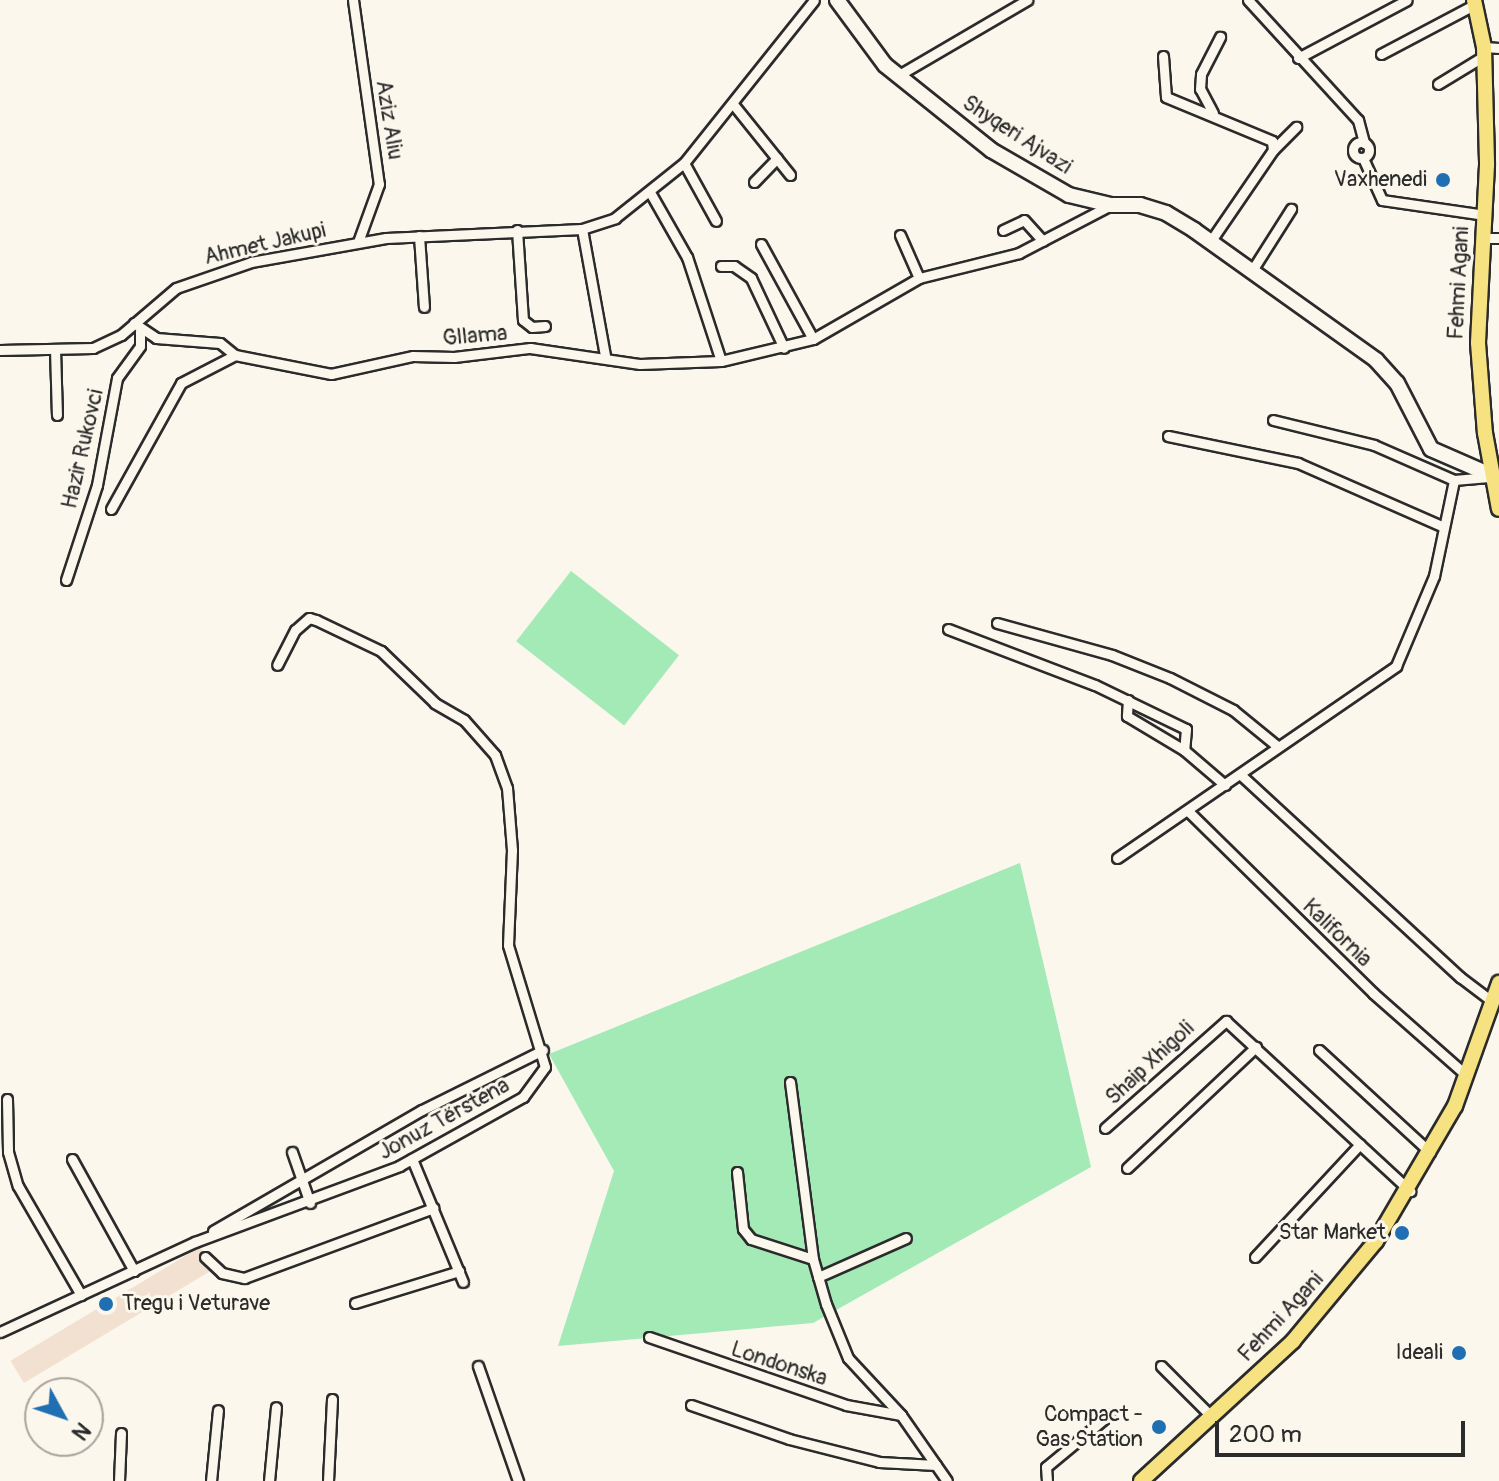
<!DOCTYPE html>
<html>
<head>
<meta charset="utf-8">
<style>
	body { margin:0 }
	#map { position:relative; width:1499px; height:1481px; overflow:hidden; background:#fbf7ec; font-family:Pangolin,sans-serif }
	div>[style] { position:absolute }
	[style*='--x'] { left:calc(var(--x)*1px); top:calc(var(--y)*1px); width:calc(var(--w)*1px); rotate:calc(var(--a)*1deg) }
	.built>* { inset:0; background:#f2e1d0; transform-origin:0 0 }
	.green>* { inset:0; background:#a3eab7; transform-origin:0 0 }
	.roads { filter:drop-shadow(2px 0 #2b2b2b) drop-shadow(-2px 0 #2b2b2b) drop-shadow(0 2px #2b2b2b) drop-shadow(0 -2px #2b2b2b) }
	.street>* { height:9px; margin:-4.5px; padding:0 4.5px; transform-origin:4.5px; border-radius:4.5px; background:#fbf7ec }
	.street>.ring { margin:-4.5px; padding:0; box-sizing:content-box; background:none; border:9px solid #fbf7ec; border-radius:50% }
	.secondary>* { height:14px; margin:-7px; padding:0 7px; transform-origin:7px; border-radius:7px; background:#fbf7ec }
	.primary>* { height:14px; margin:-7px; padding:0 7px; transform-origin:7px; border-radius:7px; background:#f6e281 }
	.dots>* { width:22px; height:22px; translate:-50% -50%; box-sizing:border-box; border:4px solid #fbf7ec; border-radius:50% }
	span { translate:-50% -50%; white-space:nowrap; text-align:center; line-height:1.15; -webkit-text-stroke:6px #fbf7ec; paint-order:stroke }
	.street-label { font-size:22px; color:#2b2b2b }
	.poi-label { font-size:22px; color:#2b2b2b }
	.right { translate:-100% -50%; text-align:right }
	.left { translate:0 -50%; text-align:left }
	.north { position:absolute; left:24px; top:1377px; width:80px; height:80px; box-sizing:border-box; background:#fbf7ec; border:2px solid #a8a59f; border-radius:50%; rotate:130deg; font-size:22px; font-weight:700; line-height:32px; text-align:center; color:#2b2b2b }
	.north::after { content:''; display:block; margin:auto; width:28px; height:36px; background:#1f6fb2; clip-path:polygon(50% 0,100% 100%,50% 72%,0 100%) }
	.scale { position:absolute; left:1215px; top:1421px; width:250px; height:36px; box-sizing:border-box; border:4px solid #2b2b2b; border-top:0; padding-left:10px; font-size:24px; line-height:28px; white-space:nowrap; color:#2b2b2b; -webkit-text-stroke:6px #fbf7ec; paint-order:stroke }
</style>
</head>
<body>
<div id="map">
	<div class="built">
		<div style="left:200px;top:1247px;width:26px;height:221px;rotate:59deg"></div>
	</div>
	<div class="green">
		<div style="left:571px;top:571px;width:137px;height:89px;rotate:38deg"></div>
		<div style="clip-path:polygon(1020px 863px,1091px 1167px,813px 1323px,558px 1346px,614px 1171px,549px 1054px)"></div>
	</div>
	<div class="roads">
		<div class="street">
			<div style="--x:353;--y:0;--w:186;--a:82"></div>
			<div style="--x:379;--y:184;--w:62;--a:109.9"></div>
			<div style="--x:1248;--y:0;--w:163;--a:47.5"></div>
			<div style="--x:1358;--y:120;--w:24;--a:75"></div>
			<div style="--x:1484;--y:47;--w:15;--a:4"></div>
			<div style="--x:1381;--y:54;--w:107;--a:-27.8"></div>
			<div style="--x:1163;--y:56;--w:41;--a:85.8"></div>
			<div style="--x:1166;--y:97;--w:115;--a:22.5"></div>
			<div style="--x:1272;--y:141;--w:9;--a:84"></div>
			<div style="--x:1273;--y:150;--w:112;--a:124.4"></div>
			<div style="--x:1298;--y:58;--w:123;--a:-28"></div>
			<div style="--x:897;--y:76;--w:151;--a:-30.3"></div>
			<div style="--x:1438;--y:84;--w:54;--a:-31.3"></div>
			<div style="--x:733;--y:104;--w:91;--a:51.2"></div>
			<div style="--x:1213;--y:113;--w:27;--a:-118"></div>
			<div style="--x:1200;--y:89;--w:15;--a:-86"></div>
			<div style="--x:1201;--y:74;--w:42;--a:-62.8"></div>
			<div class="ring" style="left:1353px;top:142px;width:7px;height:7px"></div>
			<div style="--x:1273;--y:150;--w:33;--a:-45"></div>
			<div style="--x:1363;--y:158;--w:46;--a:65.7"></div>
			<div style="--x:1382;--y:200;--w:104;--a:8.3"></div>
			<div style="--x:684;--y:163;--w:66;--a:61.1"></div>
			<div style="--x:754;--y:182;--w:33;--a:-46"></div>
			<div style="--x:651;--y:194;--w:73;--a:60.3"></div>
			<div style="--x:687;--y:257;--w:109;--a:71.9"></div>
			<div style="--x:582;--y:229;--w:129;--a:79.7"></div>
			<div style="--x:517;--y:230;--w:90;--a:86.2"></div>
			<div style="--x:523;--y:320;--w:11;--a:38"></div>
			<div style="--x:532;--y:327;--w:13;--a:-4"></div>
			<div style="--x:1003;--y:230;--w:23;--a:-25"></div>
			<div style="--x:1024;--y:220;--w:28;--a:48"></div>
			<div style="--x:900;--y:235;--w:47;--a:66.2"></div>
			<div style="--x:419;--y:236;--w:71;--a:86"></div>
			<div style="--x:1482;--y:238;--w:17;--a:0"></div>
			<div style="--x:761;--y:244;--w:108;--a:61.3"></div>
			<div style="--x:721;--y:266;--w:13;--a:0"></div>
			<div style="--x:734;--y:266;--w:21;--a:35"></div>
			<div style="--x:751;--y:278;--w:77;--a:64.8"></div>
			<div style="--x:1251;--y:272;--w:75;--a:-57.6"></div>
			<div style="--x:134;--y:323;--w:27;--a:34"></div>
			<div style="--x:156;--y:338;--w:64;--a:4.5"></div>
			<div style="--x:220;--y:343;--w:19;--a:39"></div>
			<div style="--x:235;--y:355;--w:98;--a:11.2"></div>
			<div style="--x:331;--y:374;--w:84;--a:-12.4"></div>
			<div style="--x:413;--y:356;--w:41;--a:1.4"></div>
			<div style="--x:454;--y:357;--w:77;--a:-6.8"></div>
			<div style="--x:530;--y:348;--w:111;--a:8.3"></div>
			<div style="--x:640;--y:364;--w:81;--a:-2.1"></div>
			<div style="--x:721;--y:361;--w:95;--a:-13.4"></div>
			<div style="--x:813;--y:339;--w:122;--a:-29.9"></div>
			<div style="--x:919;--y:278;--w:103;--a:-14"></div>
			<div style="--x:1019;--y:253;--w:104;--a:-27.6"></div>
			<div style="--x:55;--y:349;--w:66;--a:88.3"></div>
			<div style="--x:0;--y:350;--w:93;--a:-1.2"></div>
			<div style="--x:93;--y:348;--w:31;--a:-25"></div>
			<div style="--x:121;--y:335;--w:72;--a:-40.5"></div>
			<div style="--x:176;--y:288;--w:79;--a:-19.1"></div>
			<div style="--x:251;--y:262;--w:137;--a:-10.1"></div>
			<div style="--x:386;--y:238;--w:196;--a:-2.6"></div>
			<div style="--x:582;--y:229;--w:35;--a:-18"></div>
			<div style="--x:615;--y:218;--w:88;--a:-38.6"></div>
			<div style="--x:684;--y:163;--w:208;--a:-51.4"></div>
			<div style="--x:1273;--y:420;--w:104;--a:13.9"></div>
			<div style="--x:1374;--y:445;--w:87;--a:23.6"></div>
			<div style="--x:1454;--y:480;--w:32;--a:-5"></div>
			<div style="--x:1168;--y:436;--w:133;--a:11.7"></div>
			<div style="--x:1298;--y:463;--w:159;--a:23.7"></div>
			<div style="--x:111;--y:509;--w:144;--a:-60.9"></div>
			<div style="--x:181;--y:383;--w:61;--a:-27.4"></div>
			<div style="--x:66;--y:580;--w:100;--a:-71.9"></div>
			<div style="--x:97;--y:485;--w:109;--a:-79.4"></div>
			<div style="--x:117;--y:378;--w:39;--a:-54"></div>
			<div style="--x:140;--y:346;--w:15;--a:-90"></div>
			<div style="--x:997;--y:623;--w:119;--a:15.5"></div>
			<div style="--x:1112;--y:655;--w:62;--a:21.6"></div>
			<div style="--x:1170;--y:678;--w:71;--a:26.9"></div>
			<div style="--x:1233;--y:710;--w:57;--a:39.3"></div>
			<div style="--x:948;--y:629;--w:157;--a:20.9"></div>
			<div style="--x:1095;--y:685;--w:101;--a:25.8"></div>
			<div style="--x:1186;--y:729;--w:21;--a:95"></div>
			<div style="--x:1184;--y:750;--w:54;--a:40.5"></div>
			<div style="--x:1128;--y:700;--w:16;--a:94"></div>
			<div style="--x:1127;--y:716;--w:66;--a:30.8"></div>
			<div style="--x:1242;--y:776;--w:297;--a:42.7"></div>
			<div style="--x:1460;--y:977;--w:41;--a:37.1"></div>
			<div style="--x:1188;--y:811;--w:260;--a:44.5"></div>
			<div style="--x:1373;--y:993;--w:125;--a:41.4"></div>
			<div style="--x:1117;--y:858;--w:339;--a:-34.5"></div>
			<div style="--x:1396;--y:666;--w:98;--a:-67.1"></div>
			<div style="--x:1434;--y:576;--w:98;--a:-78.2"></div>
			<div style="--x:1319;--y:1050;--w:151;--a:42.6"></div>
			<div style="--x:790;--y:1082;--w:178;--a:82.6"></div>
			<div style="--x:813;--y:1259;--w:47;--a:73.9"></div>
			<div style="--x:826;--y:1304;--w:58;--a:67.8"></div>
			<div style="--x:848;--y:1358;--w:78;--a:47.1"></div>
			<div style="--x:7;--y:1099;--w:53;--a:88.9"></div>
			<div style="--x:8;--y:1152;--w:35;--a:74"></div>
			<div style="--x:18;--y:1186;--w:126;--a:60"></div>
			<div style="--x:1105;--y:1128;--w:162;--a:-41.5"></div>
			<div style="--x:1226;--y:1021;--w:251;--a:42.7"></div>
			<div style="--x:292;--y:1152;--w:54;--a:70.6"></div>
			<div style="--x:72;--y:1159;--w:128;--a:61"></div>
			<div style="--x:412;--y:1159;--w:133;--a:67.5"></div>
			<div style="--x:1127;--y:1168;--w:177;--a:-43.2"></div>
			<div style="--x:737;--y:1172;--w:57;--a:84"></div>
			<div style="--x:743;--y:1229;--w:13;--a:51"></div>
			<div style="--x:751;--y:1239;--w:65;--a:17.9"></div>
			<div style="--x:213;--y:1231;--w:241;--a:-30.1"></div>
			<div style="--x:422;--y:1110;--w:135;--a:-26.4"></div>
			<div style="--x:205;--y:1257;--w:23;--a:43"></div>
			<div style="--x:222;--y:1273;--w:23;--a:13"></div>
			<div style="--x:244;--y:1278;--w:202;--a:-20.3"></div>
			<div style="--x:1255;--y:1257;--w:154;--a:-47.1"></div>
			<div style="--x:818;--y:1277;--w:96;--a:-23.9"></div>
			<div style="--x:355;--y:1303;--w:109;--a:-17.1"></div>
			<div style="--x:0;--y:1332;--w:215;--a:-24.8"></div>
			<div style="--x:195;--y:1242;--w:218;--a:-20.4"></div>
			<div style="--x:399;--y:1166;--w:142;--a:-29.1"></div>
			<div style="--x:523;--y:1097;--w:37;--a:-54"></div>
			<div style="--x:545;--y:1067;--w:127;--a:-106.9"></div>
			<div style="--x:508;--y:945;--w:95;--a:-87.6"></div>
			<div style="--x:512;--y:850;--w:62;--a:-94.6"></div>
			<div style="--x:507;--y:788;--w:35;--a:-110"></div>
			<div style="--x:495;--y:755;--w:47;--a:-131.5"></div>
			<div style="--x:464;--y:720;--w:34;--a:-150"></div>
			<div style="--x:435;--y:703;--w:75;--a:-136.1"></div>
			<div style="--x:381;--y:651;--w:72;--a:-154.5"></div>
			<div style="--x:316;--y:620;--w:7;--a:-164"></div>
			<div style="--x:309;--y:618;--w:18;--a:139"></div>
			<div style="--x:295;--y:630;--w:39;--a:117"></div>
			<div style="--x:649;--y:1337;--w:208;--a:19"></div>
			<div style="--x:846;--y:1405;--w:56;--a:10.3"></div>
			<div style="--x:901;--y:1415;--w:80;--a:55.1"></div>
			<div style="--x:478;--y:1366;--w:122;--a:70.8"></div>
			<div style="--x:1161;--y:1366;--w:72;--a:45"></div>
			<div style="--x:691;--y:1405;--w:104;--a:19.1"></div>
			<div style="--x:789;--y:1439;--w:93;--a:14.3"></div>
			<div style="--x:879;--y:1462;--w:57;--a:3"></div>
			<div style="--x:119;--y:1481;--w:48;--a:-87.6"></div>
			<div style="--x:211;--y:1481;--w:71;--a:-84.4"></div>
			<div style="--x:269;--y:1481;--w:74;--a:-84.6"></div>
			<div style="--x:328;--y:1481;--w:82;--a:-87.2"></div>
			<div style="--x:1047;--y:1481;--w:14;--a:-94"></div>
			<div style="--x:1046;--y:1467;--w:83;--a:-39.6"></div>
		</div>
		<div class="secondary">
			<div style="--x:837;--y:0;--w:81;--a:53.6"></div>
			<div style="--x:885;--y:65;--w:136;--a:38.7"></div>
			<div style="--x:991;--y:150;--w:90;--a:30"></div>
			<div style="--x:1069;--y:195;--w:43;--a:13.4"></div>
			<div style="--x:1111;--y:205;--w:29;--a:0"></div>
			<div style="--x:1140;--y:205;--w:27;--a:17"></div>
			<div style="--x:1166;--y:213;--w:33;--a:31"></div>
			<div style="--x:1194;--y:230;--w:224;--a:35.5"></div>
			<div style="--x:1376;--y:360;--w:31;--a:48"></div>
			<div style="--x:1397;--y:383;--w:74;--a:62.7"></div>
			<div style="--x:1431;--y:449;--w:68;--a:23.5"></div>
		</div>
		<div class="primary">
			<div style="--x:1474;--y:0;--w:48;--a:78"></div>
			<div style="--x:1484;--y:47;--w:118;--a:88.5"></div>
			<div style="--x:1487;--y:165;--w:178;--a:92.9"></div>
			<div style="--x:1478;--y:343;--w:90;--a:85.6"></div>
			<div style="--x:1485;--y:433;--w:77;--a:79.6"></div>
			<div style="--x:1141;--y:1481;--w:207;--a:-42.6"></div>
			<div style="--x:1293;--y:1341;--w:130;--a:-50.3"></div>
			<div style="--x:1376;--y:1241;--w:156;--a:-59.7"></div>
			<div style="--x:1455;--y:1106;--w:131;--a:-70.3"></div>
		</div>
	</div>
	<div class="dots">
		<div style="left:1443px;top:180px;background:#1f6fb2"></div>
		<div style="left:1402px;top:1233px;background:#1f6fb2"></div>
		<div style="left:106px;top:1304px;background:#1f6fb2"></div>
		<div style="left:1459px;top:1353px;background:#1f6fb2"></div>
		<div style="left:1159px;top:1427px;background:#1f6fb2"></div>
	</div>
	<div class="street-label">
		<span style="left:389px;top:120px;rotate:81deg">Aziz Aliu</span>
		<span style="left:1017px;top:135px;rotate:33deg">Shyqeri Ajvazi</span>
		<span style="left:265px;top:244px;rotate:-13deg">Ahmet Jakupi</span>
		<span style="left:1459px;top:283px;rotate:-87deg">Fehmi Agani</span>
		<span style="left:475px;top:336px;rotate:-5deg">Gllama</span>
		<span style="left:83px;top:449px;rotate:-77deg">Hazir Rukovci</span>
		<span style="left:1337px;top:933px;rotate:44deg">Kalifornia</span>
		<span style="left:1150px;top:1063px;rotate:-43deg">Shaip Xhigoli</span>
		<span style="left:444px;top:1119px;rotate:-29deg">Jonuz Tërstena</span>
		<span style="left:1281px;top:1317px;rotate:-47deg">Fehmi Agani</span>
		<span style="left:779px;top:1364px;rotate:18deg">Londonska</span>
	</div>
	<div class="poi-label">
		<span class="right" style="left:1427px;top:180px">Vaxhenedi</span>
		<span class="right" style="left:1386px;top:1233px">Star Market</span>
		<span class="left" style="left:122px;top:1304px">Tregu i Veturave</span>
		<span class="right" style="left:1443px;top:1353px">Ideali</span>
		<span class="right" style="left:1143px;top:1427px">Compact -<br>Gas Station</span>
	</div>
	<div class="north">N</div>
	<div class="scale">200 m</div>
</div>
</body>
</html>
